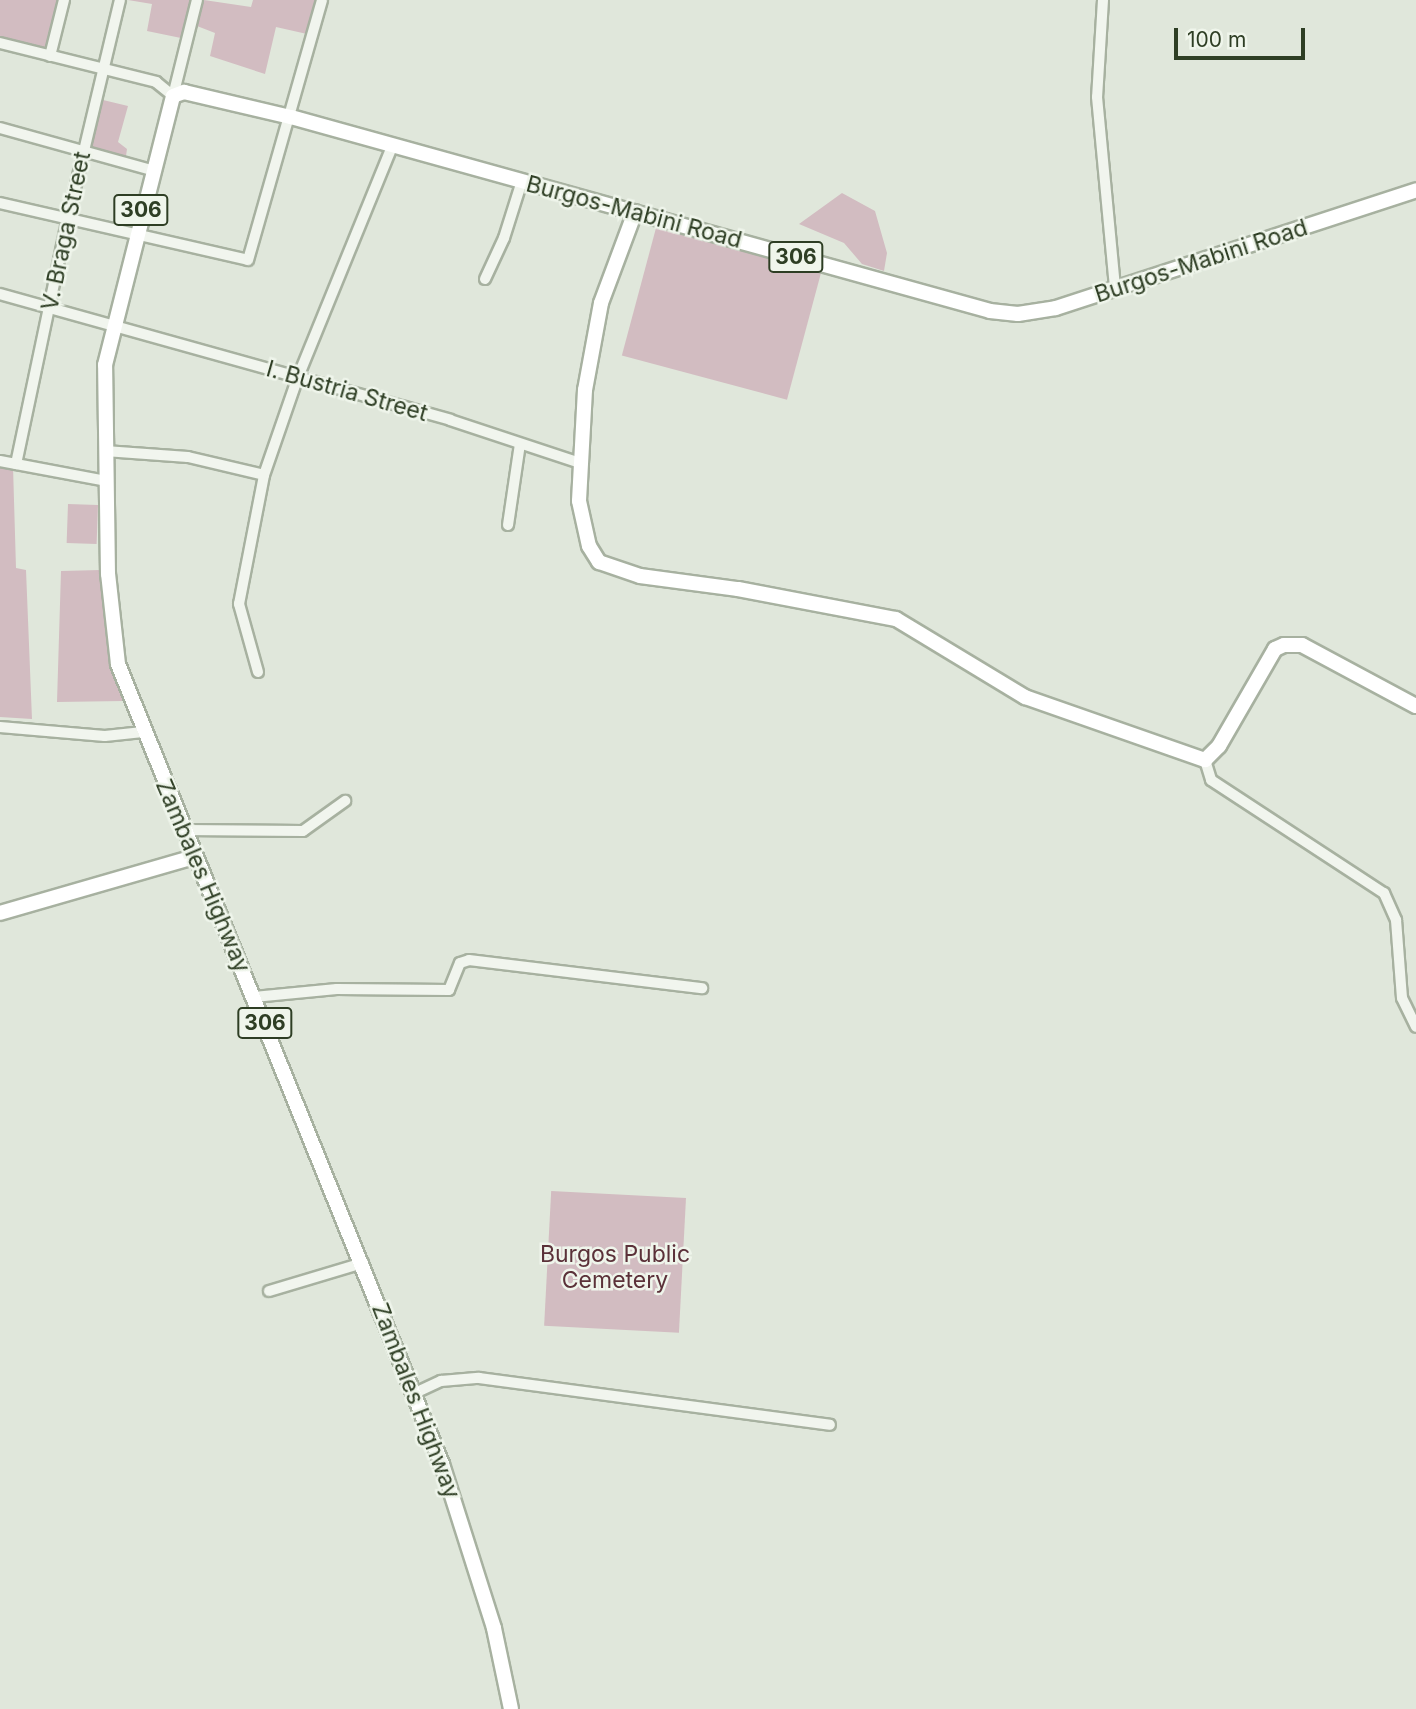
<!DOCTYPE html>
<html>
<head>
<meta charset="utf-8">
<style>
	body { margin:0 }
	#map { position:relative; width:1416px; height:1709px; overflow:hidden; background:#e0e7db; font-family:Inter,sans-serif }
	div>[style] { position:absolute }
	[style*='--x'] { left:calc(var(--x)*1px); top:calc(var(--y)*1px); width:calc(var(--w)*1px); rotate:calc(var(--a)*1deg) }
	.green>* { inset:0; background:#d2bcc1; transform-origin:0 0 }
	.roads { filter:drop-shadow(2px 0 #a7b1a0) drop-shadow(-2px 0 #a7b1a0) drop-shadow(0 2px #a7b1a0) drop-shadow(0 -2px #a7b1a0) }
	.street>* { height:10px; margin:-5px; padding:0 5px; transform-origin:5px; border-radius:5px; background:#f1f5ee }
	.secondary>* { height:14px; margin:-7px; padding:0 7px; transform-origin:7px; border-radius:7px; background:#fff }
	.primary>* { height:14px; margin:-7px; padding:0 7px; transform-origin:7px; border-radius:7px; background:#fff }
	span { translate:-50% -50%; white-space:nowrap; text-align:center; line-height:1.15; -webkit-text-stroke:5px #eff5eb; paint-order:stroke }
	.shield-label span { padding:2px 5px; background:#eff5eb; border:2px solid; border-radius:5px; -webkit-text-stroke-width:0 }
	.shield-label { font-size:21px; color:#2e3e24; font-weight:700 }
	.street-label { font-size:23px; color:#2e3e24 }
	.park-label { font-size:23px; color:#5b3139 }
	.scale { position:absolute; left:1174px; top:28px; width:131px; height:32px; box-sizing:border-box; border:4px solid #2e3e24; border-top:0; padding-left:9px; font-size:21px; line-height:24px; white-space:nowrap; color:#2e3e24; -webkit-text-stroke:5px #eff5eb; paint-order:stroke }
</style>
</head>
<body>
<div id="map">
	<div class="green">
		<div style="clip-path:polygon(0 0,61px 0,48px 49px,0 36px)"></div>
		<div style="clip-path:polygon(128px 0,192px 0,181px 38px,147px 31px,152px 4px)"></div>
		<div style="clip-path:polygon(204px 0,251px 7px,253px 0,318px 0,307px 34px,276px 27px,265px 74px,210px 56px,215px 33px,197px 26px)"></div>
		<div style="clip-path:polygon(103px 100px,128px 106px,118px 142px,127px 149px,125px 163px,89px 153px)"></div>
		<div style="clip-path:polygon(842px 193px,875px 211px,887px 253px,884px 271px,862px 264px,844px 243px,799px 224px)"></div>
		<div style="left:656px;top:228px;width:171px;height:132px;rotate:15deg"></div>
		<div style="clip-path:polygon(0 464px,13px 466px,16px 568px,26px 570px,32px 719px,0 717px)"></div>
		<div style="left:68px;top:504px;width:30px;height:39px;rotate:2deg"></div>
		<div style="clip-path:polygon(100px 570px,113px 672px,123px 701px,57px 702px,61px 571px)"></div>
		<div style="left:686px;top:1198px;width:135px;height:135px;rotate:93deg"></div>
	</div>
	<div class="roads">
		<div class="street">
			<div style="--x:1103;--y:0;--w:97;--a:93.5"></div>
			<div style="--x:1097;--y:97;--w:193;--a:84.6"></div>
			<div style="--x:0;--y:43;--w:161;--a:14"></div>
			<div style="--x:156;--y:82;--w:22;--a:39"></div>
			<div style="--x:173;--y:96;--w:99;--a:-76"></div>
			<div style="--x:50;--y:56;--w:58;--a:-76"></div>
			<div style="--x:0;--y:128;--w:157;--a:15.5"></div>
			<div style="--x:0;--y:203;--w:254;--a:12.9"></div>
			<div style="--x:248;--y:260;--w:270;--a:-74.1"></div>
			<div style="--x:485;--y:279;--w:45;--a:-65.1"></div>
			<div style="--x:504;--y:238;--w:60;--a:-72.5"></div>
			<div style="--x:0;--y:294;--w:467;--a:15.6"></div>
			<div style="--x:450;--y:420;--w:137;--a:18.3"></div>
			<div style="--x:105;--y:451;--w:83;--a:4.1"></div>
			<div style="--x:188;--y:457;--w:78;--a:13.3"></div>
			<div style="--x:0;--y:461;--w:109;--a:10.6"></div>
			<div style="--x:16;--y:464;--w:251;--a:-78.1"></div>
			<div style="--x:68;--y:218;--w:224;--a:-76.6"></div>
			<div style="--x:508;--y:525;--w:82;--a:-81.6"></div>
			<div style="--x:258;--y:672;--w:71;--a:-105.6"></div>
			<div style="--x:239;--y:604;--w:131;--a:-79"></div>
			<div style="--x:264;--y:475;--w:104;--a:-70.9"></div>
			<div style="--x:298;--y:377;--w:248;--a:-67.8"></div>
			<div style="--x:0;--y:727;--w:105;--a:4.9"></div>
			<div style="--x:105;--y:736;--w:38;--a:-6"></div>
			<div style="--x:1205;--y:760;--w:21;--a:73"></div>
			<div style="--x:1211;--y:780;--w:207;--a:33.2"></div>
			<div style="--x:1384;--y:893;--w:30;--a:66"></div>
			<div style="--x:1396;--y:920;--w:78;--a:85.6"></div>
			<div style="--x:1402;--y:998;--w:32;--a:64"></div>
			<div style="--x:184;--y:830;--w:119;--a:0.5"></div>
			<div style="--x:303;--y:831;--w:52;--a:-35.5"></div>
			<div style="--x:254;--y:997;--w:83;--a:-5.5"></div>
			<div style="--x:337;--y:989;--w:112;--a:0.5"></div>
			<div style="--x:449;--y:990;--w:29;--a:-68"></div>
			<div style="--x:460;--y:963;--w:9;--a:-18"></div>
			<div style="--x:469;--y:960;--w:235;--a:6.9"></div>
			<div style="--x:269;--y:1291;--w:98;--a:-16.6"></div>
			<div style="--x:415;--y:1393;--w:29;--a:-25"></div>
			<div style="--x:441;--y:1381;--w:38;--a:-5"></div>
			<div style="--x:479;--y:1378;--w:354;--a:7.6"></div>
		</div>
		<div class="secondary">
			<div style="--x:635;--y:212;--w:97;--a:110.5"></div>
			<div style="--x:601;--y:303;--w:88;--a:100.4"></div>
			<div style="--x:585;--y:390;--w:111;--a:93.1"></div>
			<div style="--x:579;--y:501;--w:46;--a:77.5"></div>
			<div style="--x:589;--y:546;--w:19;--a:58"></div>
			<div style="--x:599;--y:562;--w:43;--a:18.9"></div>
			<div style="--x:640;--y:576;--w:99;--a:7.6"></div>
			<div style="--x:738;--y:589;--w:161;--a:10.8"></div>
			<div style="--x:896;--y:619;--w:151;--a:31.2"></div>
			<div style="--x:1025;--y:697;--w:191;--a:19.3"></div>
			<div style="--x:1205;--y:760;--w:20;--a:-45"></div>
			<div style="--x:1219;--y:746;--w:112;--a:-60"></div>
			<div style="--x:1275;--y:649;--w:10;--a:-24"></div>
			<div style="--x:1284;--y:645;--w:18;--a:0"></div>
			<div style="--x:1302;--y:645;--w:129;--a:28.2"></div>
			<div style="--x:0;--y:913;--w:202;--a:-16.1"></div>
		</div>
		<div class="primary">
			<div style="--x:511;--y:1709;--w:83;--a:-101.9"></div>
			<div style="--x:494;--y:1628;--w:172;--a:-107.6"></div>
			<div style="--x:442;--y:1464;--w:863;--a:-112.05"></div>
			<div style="--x:118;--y:664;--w:91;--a:-96.3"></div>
			<div style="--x:108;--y:574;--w:209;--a:-90.8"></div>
			<div style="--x:105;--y:365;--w:277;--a:-75.8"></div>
			<div style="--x:173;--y:96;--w:12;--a:-20"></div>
			<div style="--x:184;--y:92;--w:110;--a:13.2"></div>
			<div style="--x:291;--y:117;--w:725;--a:15.51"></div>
			<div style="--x:990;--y:311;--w:28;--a:6"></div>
			<div style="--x:1018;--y:314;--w:38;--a:-9"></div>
			<div style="--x:1056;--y:308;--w:379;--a:-18.1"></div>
		</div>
	</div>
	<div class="shield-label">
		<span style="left:141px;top:210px">306</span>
		<span style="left:796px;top:257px">306</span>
		<span style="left:265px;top:1023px">306</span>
	</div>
	<div class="street-label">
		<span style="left:634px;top:212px;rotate:15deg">Burgos-Mabini Road</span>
		<span style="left:66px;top:231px;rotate:-78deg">V. Braga Street</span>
		<span style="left:1201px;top:261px;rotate:-18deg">Burgos-Mabini Road</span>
		<span style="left:347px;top:391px;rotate:16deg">I. Bustria Street</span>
		<span style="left:203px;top:876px;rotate:67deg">Zambales Highway</span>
		<span style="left:416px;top:1401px;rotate:69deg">Zambales Highway</span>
	</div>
	<div class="park-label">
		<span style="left:615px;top:1267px">Burgos Public<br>Cemetery</span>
	</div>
	<div class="scale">100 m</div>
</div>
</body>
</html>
